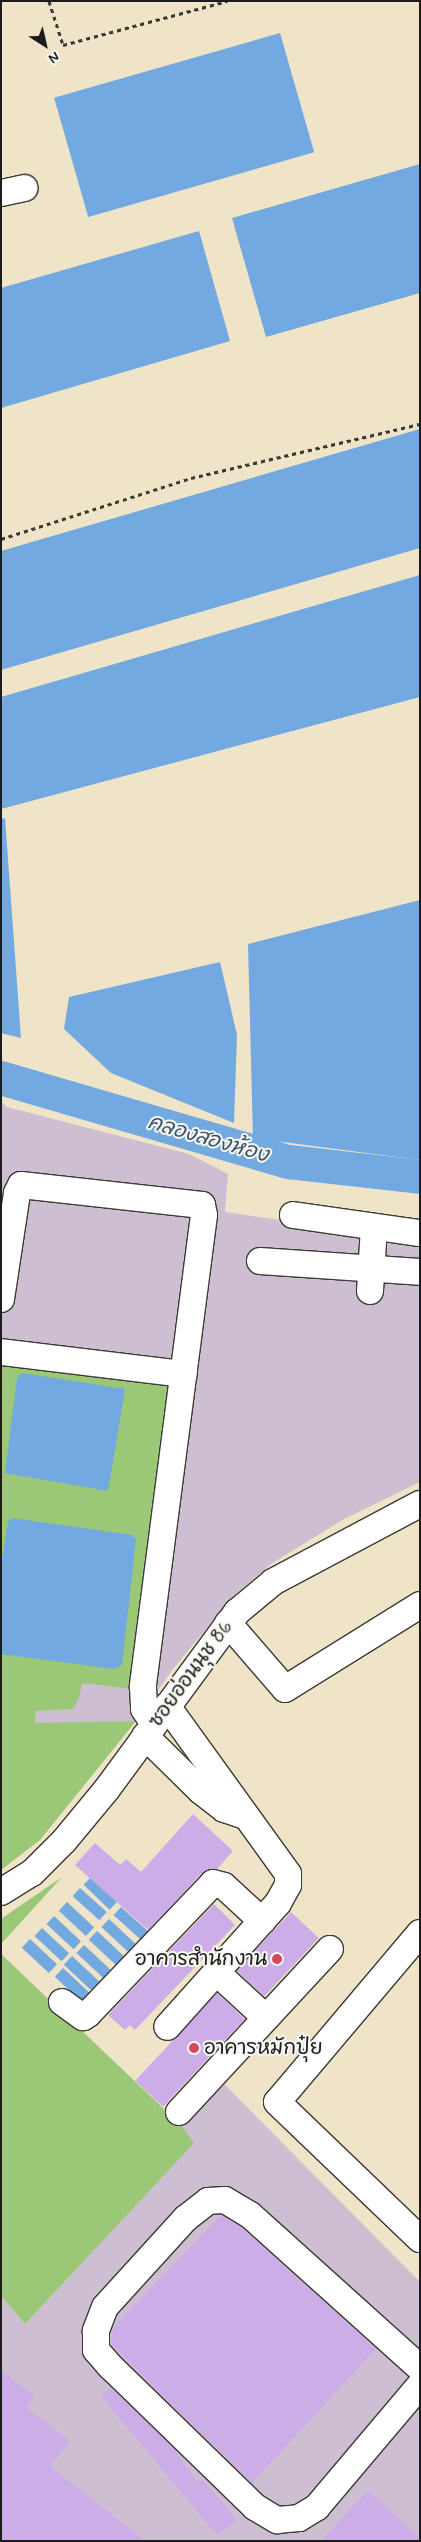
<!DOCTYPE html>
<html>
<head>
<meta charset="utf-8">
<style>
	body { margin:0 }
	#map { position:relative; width:421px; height:2542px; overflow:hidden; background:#efe3c8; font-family:Mynerve,"Playpen Sans Thai",sans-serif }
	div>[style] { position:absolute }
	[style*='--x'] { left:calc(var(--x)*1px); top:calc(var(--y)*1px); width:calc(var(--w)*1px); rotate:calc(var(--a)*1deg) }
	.industrial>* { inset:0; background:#cdbed2 }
	.green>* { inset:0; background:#9ac876 }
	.water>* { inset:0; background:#72a9e1; transform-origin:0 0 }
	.river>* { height:34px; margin:-17px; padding:0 17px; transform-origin:17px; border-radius:17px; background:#72a9e1 }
	.building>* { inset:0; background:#cdade8; transform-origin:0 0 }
	.path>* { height:3px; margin-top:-1.5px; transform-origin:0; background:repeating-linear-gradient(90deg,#3c3a36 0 4px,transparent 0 8px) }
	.roads { filter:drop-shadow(1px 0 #3c3a36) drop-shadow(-1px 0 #3c3a36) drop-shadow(0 1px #3c3a36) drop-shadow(0 -1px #3c3a36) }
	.minor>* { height:26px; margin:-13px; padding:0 13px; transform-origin:13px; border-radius:13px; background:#fff }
	.dots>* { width:14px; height:14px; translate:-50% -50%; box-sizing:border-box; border:2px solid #f6f6f2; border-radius:50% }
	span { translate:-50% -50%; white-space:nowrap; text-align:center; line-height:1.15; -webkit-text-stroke:4px #f6f6f2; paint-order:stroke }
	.street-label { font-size:20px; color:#1c1c1c }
	.poi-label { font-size:20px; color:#1c1c1c }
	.right { translate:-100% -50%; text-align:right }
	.left { translate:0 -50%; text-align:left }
	.water-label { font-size:21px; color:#3e546b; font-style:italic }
	.frame { position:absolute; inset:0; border:2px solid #1c1c1c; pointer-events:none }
	.north { position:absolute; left:20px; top:20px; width:50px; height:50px; -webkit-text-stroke:4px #f6f6f2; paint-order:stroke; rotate:145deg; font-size:14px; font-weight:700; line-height:20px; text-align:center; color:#1c1c1c }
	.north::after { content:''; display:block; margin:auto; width:18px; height:22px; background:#1c1c1c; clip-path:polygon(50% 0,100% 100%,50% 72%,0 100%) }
</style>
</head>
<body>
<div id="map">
	<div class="industrial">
		<div style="clip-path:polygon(1px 1102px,7px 1107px,189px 1154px,228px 1174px,225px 1212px,420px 1240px,420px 1482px,344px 1519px,271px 1564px,234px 1595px,173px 1669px,136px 1721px,35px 1724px,38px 1680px,1px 1676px)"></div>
		<div style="clip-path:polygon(222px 2082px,420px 2282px,420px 2541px,1px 2541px,1px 2296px,25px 2324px,193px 2143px,182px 2126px)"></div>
	</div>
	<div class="green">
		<div style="clip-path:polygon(1px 1359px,174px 1379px,134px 1689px,82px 1683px,79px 1698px,73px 1709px,36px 1711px,35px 1723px,136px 1721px,40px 1840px,1px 1870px)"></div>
		<div style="clip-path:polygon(62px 1877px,1px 1944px,1px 1919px)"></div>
		<div style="clip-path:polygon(1px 1954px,182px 2126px,194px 2143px,25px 2324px,1px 2296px)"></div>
	</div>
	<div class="water">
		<div style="left:280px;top:33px;width:124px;height:235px;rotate:74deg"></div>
		<div style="clip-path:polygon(420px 164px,420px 293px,266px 337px,232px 218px)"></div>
		<div style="clip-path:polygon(199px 231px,230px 341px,1px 408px,1px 288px)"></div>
		<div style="clip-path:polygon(420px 429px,420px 548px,1px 670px,1px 551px)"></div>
		<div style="clip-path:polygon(420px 575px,420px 697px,1px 809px,1px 697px)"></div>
		<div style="clip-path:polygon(5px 818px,21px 1038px,1px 1033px,1px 819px)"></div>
		<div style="clip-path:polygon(420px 900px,420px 1160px,253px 1138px,248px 944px)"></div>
		<div style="clip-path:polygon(220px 962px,237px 1035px,234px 1123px,111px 1073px,64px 1029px,69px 997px)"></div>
		<div style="clip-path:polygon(22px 1373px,125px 1389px,108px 1491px,5px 1473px,17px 1378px)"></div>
		<div style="clip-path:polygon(12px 1518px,132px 1535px,136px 1539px,122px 1665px,113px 1669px,1px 1654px,1px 1566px,8px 1521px)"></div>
		<div style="left:92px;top:1876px;width:36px;height:12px;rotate:44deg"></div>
		<div style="left:80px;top:1888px;width:36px;height:11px;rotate:42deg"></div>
		<div style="left:67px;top:1902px;width:37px;height:12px;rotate:43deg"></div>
		<div style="left:121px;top:1907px;width:36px;height:11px;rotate:42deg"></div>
		<div style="left:54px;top:1916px;width:37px;height:11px;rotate:43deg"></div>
		<div style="left:109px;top:1919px;width:37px;height:11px;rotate:43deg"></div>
		<div style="left:42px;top:1928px;width:37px;height:11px;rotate:43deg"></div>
		<div style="left:97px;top:1931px;width:37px;height:12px;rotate:43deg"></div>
		<div style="left:30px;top:1939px;width:37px;height:12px;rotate:43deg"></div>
		<div style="left:84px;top:1945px;width:37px;height:11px;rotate:43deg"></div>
		<div style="left:72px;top:1956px;width:37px;height:12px;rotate:43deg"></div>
		<div style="left:63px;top:1968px;width:37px;height:12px;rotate:43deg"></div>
	</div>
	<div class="river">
		<div style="--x:1;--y:1078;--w:300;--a:16.3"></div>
		<div style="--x:289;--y:1162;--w:132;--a:6.5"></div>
	</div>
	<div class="building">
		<div style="clip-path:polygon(193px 1814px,233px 1851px,217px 1869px,202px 1873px,148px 1930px,75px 1865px,95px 1843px,120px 1865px,126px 1859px,141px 1872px)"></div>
		<div style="clip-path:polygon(214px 1904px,235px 1925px,135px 2030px,130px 2025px,125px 2030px,108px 2015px)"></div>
		<div style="left:291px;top:1912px;width:38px;height:80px;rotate:43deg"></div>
		<div style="left:217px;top:1993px;width:38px;height:120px;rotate:43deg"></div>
		<div style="clip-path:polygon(221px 2215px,241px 2227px,376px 2349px,252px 2483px,111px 2344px,113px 2328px)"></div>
		<div style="clip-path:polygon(1px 2370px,35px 2396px,26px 2407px,70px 2441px,50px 2466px,145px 2541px,1px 2541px)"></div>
		<div style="clip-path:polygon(111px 2388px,174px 2449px,198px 2483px,202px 2479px,237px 2520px,217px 2535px,101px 2396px)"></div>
		<div style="clip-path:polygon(368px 2490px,420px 2538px,420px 2541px,321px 2541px)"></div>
	</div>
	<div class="path">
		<div style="--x:49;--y:1;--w:46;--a:72.3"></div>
		<div style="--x:63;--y:45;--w:170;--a:-15"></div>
		<div style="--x:1;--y:539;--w:200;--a:-17.8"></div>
		<div style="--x:191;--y:478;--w:235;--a:-13.3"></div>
	</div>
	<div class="roads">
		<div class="minor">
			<div style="--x:1;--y:193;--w:24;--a:-12"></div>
			<div style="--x:293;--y:1215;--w:128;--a:8.1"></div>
			<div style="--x:260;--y:1261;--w:160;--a:3.9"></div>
			<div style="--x:370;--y:1291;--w:64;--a:-86.4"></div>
			<div style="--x:1;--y:1299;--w:107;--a:-81.4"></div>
			<div style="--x:17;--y:1193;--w:9;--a:-63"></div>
			<div style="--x:21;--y:1185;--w:182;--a:6.3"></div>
			<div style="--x:202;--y:1205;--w:10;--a:79"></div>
			<div style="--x:204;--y:1215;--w:476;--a:97.4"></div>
			<div style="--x:143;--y:1687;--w:22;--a:87"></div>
			<div style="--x:144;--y:1709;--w:18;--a:56"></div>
			<div style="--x:1;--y:1352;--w:184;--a:6.9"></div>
			<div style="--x:228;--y:1623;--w:87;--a:49.2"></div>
			<div style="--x:285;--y:1689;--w:159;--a:-31.9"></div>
			<div style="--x:167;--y:1706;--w:207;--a:54.2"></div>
			<div style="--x:288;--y:1874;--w:11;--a:90"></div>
			<div style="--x:288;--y:1885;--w:21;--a:119"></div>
			<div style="--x:278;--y:1903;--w:166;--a:131.8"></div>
			<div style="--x:145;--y:1736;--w:78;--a:44.5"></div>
			<div style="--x:201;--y:1791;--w:29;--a:38"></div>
			<div style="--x:224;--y:1809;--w:22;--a:18"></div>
			<div style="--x:1;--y:1892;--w:36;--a:-32"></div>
			<div style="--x:32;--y:1873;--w:45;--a:-45"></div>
			<div style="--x:64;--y:1841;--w:67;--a:-50.4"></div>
			<div style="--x:107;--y:1789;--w:220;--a:-53.7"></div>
			<div style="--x:237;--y:1612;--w:47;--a:-39.8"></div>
			<div style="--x:273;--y:1582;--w:166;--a:-28"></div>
			<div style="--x:420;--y:1933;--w:221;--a:130.2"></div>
			<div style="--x:277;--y:2102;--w:198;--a:43.8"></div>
			<div style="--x:216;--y:1972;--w:68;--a:42.6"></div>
			<div style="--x:62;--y:2002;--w:26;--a:36"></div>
			<div style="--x:83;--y:2017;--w:6;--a:-31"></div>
			<div style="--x:88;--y:2014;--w:181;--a:-46.3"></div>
			<div style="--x:213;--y:1883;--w:11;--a:15"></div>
			<div style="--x:224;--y:1886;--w:52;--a:42.6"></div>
			<div style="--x:179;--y:2112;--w:222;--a:-47.2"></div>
			<div style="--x:420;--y:2368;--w:229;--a:-138"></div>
			<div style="--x:250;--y:2215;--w:29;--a:-149"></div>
			<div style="--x:225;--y:2200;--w:17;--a:177"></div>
			<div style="--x:208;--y:2201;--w:28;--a:142"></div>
			<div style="--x:186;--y:2218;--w:120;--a:132.3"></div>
			<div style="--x:105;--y:2307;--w:26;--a:111"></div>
			<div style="--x:96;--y:2331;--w:19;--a:90"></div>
			<div style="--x:96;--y:2350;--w:23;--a:49"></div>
			<div style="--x:111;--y:2367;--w:201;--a:44.2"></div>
			<div style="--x:255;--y:2507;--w:26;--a:31"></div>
			<div style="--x:277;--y:2520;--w:22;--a:-5"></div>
			<div style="--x:299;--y:2518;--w:21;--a:-31"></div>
			<div style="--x:317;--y:2507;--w:160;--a:-49.8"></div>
		</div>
	</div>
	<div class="dots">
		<div style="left:277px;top:1959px;background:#d1495b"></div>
		<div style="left:194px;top:2048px;background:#d1495b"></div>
	</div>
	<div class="street-label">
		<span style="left:191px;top:1674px;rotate:-54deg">ซอยอ่อนนุช 86</span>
	</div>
	<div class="poi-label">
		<span class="right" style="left:267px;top:1959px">อาคารสำนักงาน</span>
		<span class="left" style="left:204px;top:2048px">อาคารหมักปุ๋ย</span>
	</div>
	<div class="water-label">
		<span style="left:208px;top:1139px;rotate:16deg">คลองสองห้อง</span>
	</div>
	<div class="frame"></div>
	<div class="north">N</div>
</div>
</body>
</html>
